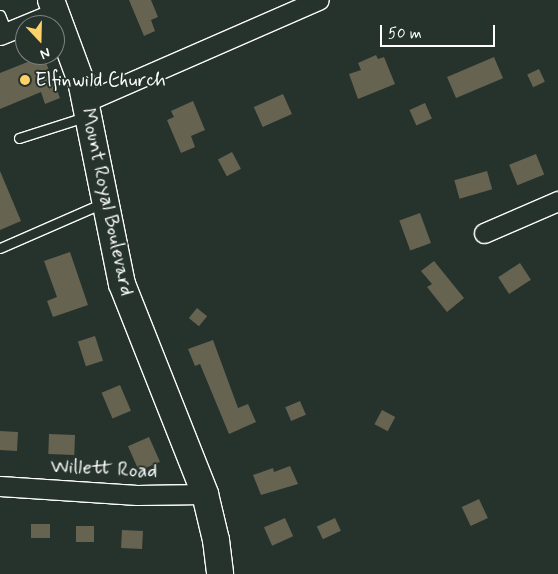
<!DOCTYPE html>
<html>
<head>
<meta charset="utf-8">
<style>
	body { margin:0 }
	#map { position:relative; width:558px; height:574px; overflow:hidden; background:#26332d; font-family:Mynerve,sans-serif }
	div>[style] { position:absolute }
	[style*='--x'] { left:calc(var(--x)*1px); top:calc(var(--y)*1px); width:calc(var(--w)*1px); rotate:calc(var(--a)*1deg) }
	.building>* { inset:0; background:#676351; transform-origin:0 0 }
	.roads { filter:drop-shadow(1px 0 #fff) drop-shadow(-1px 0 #fff) drop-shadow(0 1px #fff) drop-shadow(0 -1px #fff) }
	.service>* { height:9px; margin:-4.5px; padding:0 4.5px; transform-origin:4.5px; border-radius:4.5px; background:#26332d }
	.minor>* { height:19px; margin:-9.5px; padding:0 9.5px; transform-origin:9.5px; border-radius:9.5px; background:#26332d }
	.secondary>* { height:26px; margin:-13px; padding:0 13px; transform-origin:13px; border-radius:13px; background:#26332d }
	.dots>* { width:14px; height:14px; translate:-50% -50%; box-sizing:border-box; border:2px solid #26332d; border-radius:50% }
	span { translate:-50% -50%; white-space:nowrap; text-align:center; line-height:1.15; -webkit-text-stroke:4px #26332d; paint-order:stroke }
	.poi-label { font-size:20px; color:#fff }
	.left { translate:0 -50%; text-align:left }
	.street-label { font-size:20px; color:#fff }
	.north { position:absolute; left:15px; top:15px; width:50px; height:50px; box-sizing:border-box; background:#26332d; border:1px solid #7d8581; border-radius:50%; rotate:159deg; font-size:14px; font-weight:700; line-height:20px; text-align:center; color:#fff }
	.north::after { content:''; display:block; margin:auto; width:18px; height:22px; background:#ffd166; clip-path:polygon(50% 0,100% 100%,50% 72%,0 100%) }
	.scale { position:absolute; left:380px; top:25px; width:115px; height:22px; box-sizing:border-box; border:2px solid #fff; border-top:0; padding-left:6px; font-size:15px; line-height:18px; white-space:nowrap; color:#fff; -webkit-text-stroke:4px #26332d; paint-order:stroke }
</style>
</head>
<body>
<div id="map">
	<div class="building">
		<div style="clip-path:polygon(129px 0,151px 0,158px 17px,151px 20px,155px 31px,144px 36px)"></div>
		<div style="clip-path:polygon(27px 55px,43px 55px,60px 98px,45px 104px,41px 92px,0 109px,0 73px,30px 61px)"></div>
		<div style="clip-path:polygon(376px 55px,378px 59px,384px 57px,395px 84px,358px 99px,349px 74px,361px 70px,358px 63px)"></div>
		<div style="left:494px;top:57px;width:23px;height:51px;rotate:67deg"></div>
		<div style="left:539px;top:69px;width:14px;height:13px;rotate:65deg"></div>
		<div style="left:283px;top:94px;width:22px;height:32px;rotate:66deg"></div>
		<div style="clip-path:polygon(193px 101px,205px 130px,191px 136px,195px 147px,181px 153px,167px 120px,174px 117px,171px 111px)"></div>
		<div style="left:425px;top:103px;width:17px;height:17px;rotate:66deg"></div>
		<div style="left:232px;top:152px;width:19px;height:16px;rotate:62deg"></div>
		<div style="left:536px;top:154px;width:22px;height:29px;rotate:68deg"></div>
		<div style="clip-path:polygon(0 171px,21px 221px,0 230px)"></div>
		<div style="left:487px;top:171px;width:19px;height:34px;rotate:74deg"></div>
		<div style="left:420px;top:213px;width:32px;height:22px;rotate:70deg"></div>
		<div style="clip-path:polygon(70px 252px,88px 305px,53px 317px,47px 301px,57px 297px,44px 261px)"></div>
		<div style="clip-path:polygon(434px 261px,464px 298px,447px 312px,427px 287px,432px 284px,421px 271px)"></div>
		<div style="left:520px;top:263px;width:20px;height:26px;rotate:57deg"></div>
		<div style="left:197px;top:308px;width:13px;height:13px;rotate:39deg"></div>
		<div style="left:95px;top:336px;width:26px;height:18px;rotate:72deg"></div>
		<div style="clip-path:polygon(213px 340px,238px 408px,248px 404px,256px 422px,229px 434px,200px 364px,195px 366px,188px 349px)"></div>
		<div style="left:120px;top:385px;width:28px;height:20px;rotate:67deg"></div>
		<div style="left:300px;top:401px;width:15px;height:16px;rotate:67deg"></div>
		<div style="left:382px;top:410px;width:15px;height:16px;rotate:28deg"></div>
		<div style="left:0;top:431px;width:18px;height:19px;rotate:3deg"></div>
		<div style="left:49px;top:434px;width:26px;height:20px;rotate:2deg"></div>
		<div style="left:149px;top:437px;width:27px;height:23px;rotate:66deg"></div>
		<div style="clip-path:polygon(290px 466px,298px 484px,261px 495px,253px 475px,273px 468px,274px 472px)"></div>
		<div style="left:479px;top:499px;width:21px;height:19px;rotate:65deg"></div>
		<div style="left:285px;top:518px;width:20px;height:23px;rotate:66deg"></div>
		<div style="left:335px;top:518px;width:14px;height:20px;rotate:65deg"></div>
		<div style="left:31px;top:524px;width:19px;height:14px"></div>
		<div style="left:76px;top:526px;width:18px;height:16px"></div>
		<div style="left:122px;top:530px;width:21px;height:18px;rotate:3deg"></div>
	</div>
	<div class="roads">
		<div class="service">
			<div style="--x:0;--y:15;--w:18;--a:68"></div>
			<div style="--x:19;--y:138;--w:69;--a:-17.7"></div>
			<div style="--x:0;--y:248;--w:112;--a:-23.6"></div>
		</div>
		<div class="minor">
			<div style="--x:0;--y:35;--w:61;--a:-22.3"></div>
			<div style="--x:85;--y:102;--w:255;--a:-23.6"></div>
			<div style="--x:484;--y:233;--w:81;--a:-23.4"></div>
			<div style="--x:0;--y:486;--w:137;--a:3.8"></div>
			<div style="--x:137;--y:495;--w:68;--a:-0.8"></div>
		</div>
		<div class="secondary">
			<div style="--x:51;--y:0;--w:86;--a:69.7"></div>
			<div style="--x:81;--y:81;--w:207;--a:78.6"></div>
			<div style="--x:122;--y:284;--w:226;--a:68.4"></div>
			<div style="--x:205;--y:494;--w:47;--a:76.6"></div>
			<div style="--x:216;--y:540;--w:34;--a:83"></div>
		</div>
	</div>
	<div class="dots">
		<div style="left:25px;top:80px;background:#ffd166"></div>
	</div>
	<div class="poi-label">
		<span class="left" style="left:35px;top:80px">Elfinwild Church</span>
	</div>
	<div class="street-label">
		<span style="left:107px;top:202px;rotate:78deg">Mount Royal Boulevard</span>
		<span style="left:104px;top:469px;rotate:3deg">Willett Road</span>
	</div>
	<div class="north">N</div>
	<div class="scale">50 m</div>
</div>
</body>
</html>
